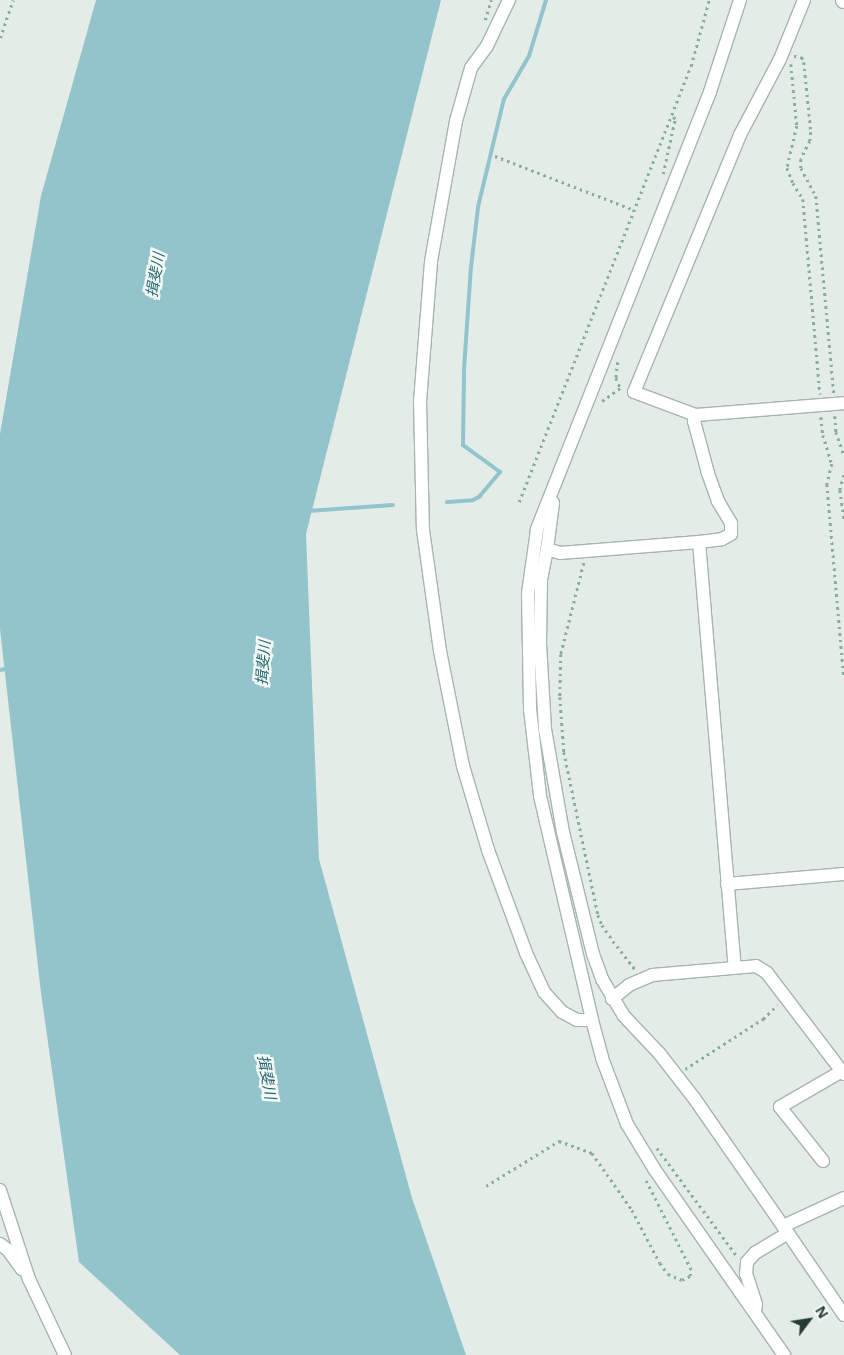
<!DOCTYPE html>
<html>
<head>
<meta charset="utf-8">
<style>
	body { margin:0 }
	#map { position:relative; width:844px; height:1355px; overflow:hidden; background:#e4ece8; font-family:"Noto Sans","Noto Sans JP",sans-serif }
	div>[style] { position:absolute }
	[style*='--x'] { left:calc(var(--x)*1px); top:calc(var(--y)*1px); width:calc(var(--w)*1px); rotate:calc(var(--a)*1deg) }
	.water>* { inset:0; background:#93c4cb }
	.stream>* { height:4px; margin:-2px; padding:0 2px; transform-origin:2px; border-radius:2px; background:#93c4cb }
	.path>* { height:2.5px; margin-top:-1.25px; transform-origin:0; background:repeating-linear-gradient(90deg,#88aca0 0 2.5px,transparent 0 6.5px) }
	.roads { filter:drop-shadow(1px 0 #a7b4af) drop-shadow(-1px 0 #a7b4af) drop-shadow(0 1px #a7b4af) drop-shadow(0 -1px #a7b4af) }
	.minor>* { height:12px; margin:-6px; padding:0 6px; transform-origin:6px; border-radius:6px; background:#fff }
	.tertiary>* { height:15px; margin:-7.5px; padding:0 7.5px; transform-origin:7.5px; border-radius:7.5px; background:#fff }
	span { translate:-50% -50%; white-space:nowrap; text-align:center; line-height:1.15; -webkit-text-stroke:5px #f4f9f6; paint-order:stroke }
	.water-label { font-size:15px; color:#266771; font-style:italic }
	.north { position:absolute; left:784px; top:1295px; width:50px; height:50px; -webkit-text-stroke:4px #f4f9f6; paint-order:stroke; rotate:59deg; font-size:14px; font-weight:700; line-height:20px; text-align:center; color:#253c35 }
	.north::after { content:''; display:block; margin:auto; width:18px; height:22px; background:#253c35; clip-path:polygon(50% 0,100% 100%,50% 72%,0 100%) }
</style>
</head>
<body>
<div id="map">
	<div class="water">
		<div style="clip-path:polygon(96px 0,441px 0,306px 534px,319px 859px,412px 1198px,466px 1355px,180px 1355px,79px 1262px,41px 993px,0 629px,0 434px,41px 196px)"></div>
	</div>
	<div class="stream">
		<div style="--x:447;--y:502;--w:26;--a:-4"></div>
		<div style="--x:473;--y:500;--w:7;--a:-27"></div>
		<div style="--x:479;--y:497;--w:33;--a:-50"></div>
		<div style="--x:500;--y:472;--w:46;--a:-143.9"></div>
		<div style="--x:463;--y:445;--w:76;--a:-89.2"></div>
		<div style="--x:464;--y:369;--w:102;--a:-86.1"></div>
		<div style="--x:471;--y:267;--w:60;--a:-83.3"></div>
		<div style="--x:478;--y:207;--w:111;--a:-76.5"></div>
		<div style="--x:504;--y:99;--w:50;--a:-59.8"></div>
		<div style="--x:529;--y:56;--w:59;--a:-73.1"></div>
		<div style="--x:308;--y:511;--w:85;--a:-4"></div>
		<div style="--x:0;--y:670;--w:5;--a:-11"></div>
	</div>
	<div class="path">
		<div style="--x:485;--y:20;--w:21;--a:-73"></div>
		<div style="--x:0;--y:38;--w:40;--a:-71.1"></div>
		<div style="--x:794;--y:56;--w:8;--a:7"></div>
		<div style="--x:802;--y:57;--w:5;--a:68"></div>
		<div style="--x:804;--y:62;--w:70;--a:84.3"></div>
		<div style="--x:811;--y:132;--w:9;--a:96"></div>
		<div style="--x:810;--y:141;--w:20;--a:117"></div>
		<div style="--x:801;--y:159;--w:9;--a:90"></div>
		<div style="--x:801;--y:168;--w:32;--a:62"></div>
		<div style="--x:816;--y:196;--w:198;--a:84.8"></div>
		<div style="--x:791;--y:64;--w:62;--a:84.5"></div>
		<div style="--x:797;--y:126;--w:43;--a:103.4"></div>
		<div style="--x:787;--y:168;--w:16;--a:68"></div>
		<div style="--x:793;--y:183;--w:19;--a:58"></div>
		<div style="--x:803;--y:199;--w:196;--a:85"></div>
		<div style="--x:495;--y:156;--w:149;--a:21.2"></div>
		<div style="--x:663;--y:174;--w:56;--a:-77.7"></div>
		<div style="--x:675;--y:119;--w:6;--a:-135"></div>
		<div style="--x:618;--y:362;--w:16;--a:97"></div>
		<div style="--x:616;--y:378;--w:10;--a:66"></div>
		<div style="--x:602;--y:401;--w:24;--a:-36"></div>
		<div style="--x:835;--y:416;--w:16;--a:86"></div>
		<div style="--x:836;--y:432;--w:24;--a:71"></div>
		<div style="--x:821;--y:417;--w:18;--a:84"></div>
		<div style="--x:823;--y:435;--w:30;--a:73"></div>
		<div style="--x:832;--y:464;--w:21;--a:104"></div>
		<div style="--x:827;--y:484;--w:195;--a:85"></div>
		<div style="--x:844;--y:475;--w:16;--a:105"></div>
		<div style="--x:840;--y:490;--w:30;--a:82"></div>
		<div style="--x:519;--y:502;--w:469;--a:-68.5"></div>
		<div style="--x:691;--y:66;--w:68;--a:-74.7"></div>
		<div style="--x:584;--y:563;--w:94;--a:104.2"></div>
		<div style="--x:561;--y:654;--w:43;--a:91.3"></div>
		<div style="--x:560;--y:697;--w:55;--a:85.8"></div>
		<div style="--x:564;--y:752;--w:167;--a:78.2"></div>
		<div style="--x:598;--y:915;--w:11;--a:68"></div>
		<div style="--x:602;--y:925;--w:19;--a:55"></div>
		<div style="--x:613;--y:941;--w:36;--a:52"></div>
		<div style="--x:685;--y:1069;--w:93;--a:-32.7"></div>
		<div style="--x:763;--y:1019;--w:20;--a:-45"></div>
		<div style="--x:657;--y:1148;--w:134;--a:53.5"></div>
		<div style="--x:486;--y:1186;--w:86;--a:-31.7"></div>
		<div style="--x:559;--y:1141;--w:35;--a:20"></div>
		<div style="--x:592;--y:1153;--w:70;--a:54.9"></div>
		<div style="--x:632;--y:1210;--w:60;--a:62.2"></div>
		<div style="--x:660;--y:1263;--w:14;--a:54"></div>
		<div style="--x:668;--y:1274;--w:15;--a:23"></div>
		<div style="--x:682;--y:1280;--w:9;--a:-27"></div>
		<div style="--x:690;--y:1276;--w:6;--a:-81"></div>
		<div style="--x:691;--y:1270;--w:100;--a:-116.8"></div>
	</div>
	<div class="roads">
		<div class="minor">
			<div style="--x:509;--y:0;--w:51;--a:115.6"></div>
			<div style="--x:487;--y:46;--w:27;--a:126"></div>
			<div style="--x:471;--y:68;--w:55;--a:105.8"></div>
			<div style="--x:456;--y:121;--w:143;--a:100.1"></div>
			<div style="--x:431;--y:262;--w:139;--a:94.5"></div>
			<div style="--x:420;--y:401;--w:129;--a:88.7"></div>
			<div style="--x:423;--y:530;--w:122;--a:82"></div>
			<div style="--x:440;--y:651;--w:117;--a:78.7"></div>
			<div style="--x:463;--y:766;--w:88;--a:73.4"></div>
			<div style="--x:488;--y:850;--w:110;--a:69.7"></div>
			<div style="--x:526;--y:953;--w:43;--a:65.2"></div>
			<div style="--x:544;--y:992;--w:27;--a:48"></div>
			<div style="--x:562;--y:1012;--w:17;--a:28"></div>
			<div style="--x:577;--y:1020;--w:15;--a:0"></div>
			<div style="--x:740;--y:0;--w:97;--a:108.1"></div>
			<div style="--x:710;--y:92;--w:471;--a:111.6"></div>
			<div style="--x:537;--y:530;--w:64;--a:98.1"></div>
			<div style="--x:528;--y:593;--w:116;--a:89"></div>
			<div style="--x:530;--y:709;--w:88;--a:83.4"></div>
			<div style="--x:540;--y:796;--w:230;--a:76.9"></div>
			<div style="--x:592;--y:1020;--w:39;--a:75"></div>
			<div style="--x:602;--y:1058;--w:71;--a:69.3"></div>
			<div style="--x:627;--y:1124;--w:54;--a:58.7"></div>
			<div style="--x:655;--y:1170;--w:226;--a:55.1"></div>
			<div style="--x:804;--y:0;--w:64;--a:112.1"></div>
			<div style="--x:780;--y:59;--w:86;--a:117.8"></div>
			<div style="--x:740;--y:135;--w:278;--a:112.4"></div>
			<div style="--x:634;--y:392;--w:66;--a:20.4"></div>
			<div style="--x:696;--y:415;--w:148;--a:-4.6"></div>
			<div style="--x:550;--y:499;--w:5;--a:53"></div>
			<div style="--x:553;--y:503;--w:46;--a:97.4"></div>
			<div style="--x:547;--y:549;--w:14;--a:17"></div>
			<div style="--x:560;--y:553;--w:139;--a:-4.5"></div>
			<div style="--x:699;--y:542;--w:23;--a:-7"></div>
			<div style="--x:722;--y:539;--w:10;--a:-29"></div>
			<div style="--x:731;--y:534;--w:11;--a:-90"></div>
			<div style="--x:731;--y:523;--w:26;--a:-121"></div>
			<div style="--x:718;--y:501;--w:30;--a:-110"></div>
			<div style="--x:708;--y:473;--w:54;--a:-105.1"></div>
			<div style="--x:694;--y:421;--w:6;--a:-72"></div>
			<div style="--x:699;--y:542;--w:427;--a:85.2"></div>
			<div style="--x:547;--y:549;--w:32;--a:101"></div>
			<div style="--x:541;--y:580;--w:64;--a:90.9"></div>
			<div style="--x:540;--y:644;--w:85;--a:86.6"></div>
			<div style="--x:545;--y:729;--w:105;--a:80.1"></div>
			<div style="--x:563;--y:832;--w:126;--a:76.2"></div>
			<div style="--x:593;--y:954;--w:27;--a:70"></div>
			<div style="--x:602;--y:979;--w:43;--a:59.3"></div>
			<div style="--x:624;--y:1016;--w:51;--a:46.6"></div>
			<div style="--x:659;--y:1053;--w:57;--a:52.1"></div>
			<div style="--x:694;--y:1098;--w:156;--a:55.2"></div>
			<div style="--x:727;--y:884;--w:117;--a:-4.9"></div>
			<div style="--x:612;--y:999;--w:22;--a:-39"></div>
			<div style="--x:629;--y:985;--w:25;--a:-23"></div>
			<div style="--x:652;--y:975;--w:104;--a:-4.9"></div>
			<div style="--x:756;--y:966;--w:13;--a:32"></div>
			<div style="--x:767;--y:973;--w:127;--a:52.7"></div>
			<div style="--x:823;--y:1161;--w:69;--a:-128.5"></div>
			<div style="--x:780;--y:1107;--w:72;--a:-30.1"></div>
			<div style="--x:0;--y:1190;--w:94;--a:72"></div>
			<div style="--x:29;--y:1279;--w:84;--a:64.7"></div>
			<div style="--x:844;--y:1198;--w:67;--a:155.3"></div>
			<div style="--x:783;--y:1226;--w:108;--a:55.6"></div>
			<div style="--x:0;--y:1244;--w:10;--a:37"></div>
			<div style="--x:8;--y:1250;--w:24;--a:54"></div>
			<div style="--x:755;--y:1311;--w:7;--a:-82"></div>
			<div style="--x:756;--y:1304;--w:32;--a:-108"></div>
			<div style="--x:746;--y:1274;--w:12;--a:-85"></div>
			<div style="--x:747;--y:1262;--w:12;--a:-48"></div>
			<div style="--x:755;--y:1253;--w:37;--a:-31"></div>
		</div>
		<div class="tertiary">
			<div style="--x:843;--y:0;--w:1;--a:0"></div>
		</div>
	</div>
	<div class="water-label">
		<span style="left:155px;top:275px;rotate:-80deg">揖斐川</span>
		<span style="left:263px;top:663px;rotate:-86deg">揖斐川</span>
		<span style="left:267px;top:1077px;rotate:80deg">揖斐川</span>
	</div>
	<div class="north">N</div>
</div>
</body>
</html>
